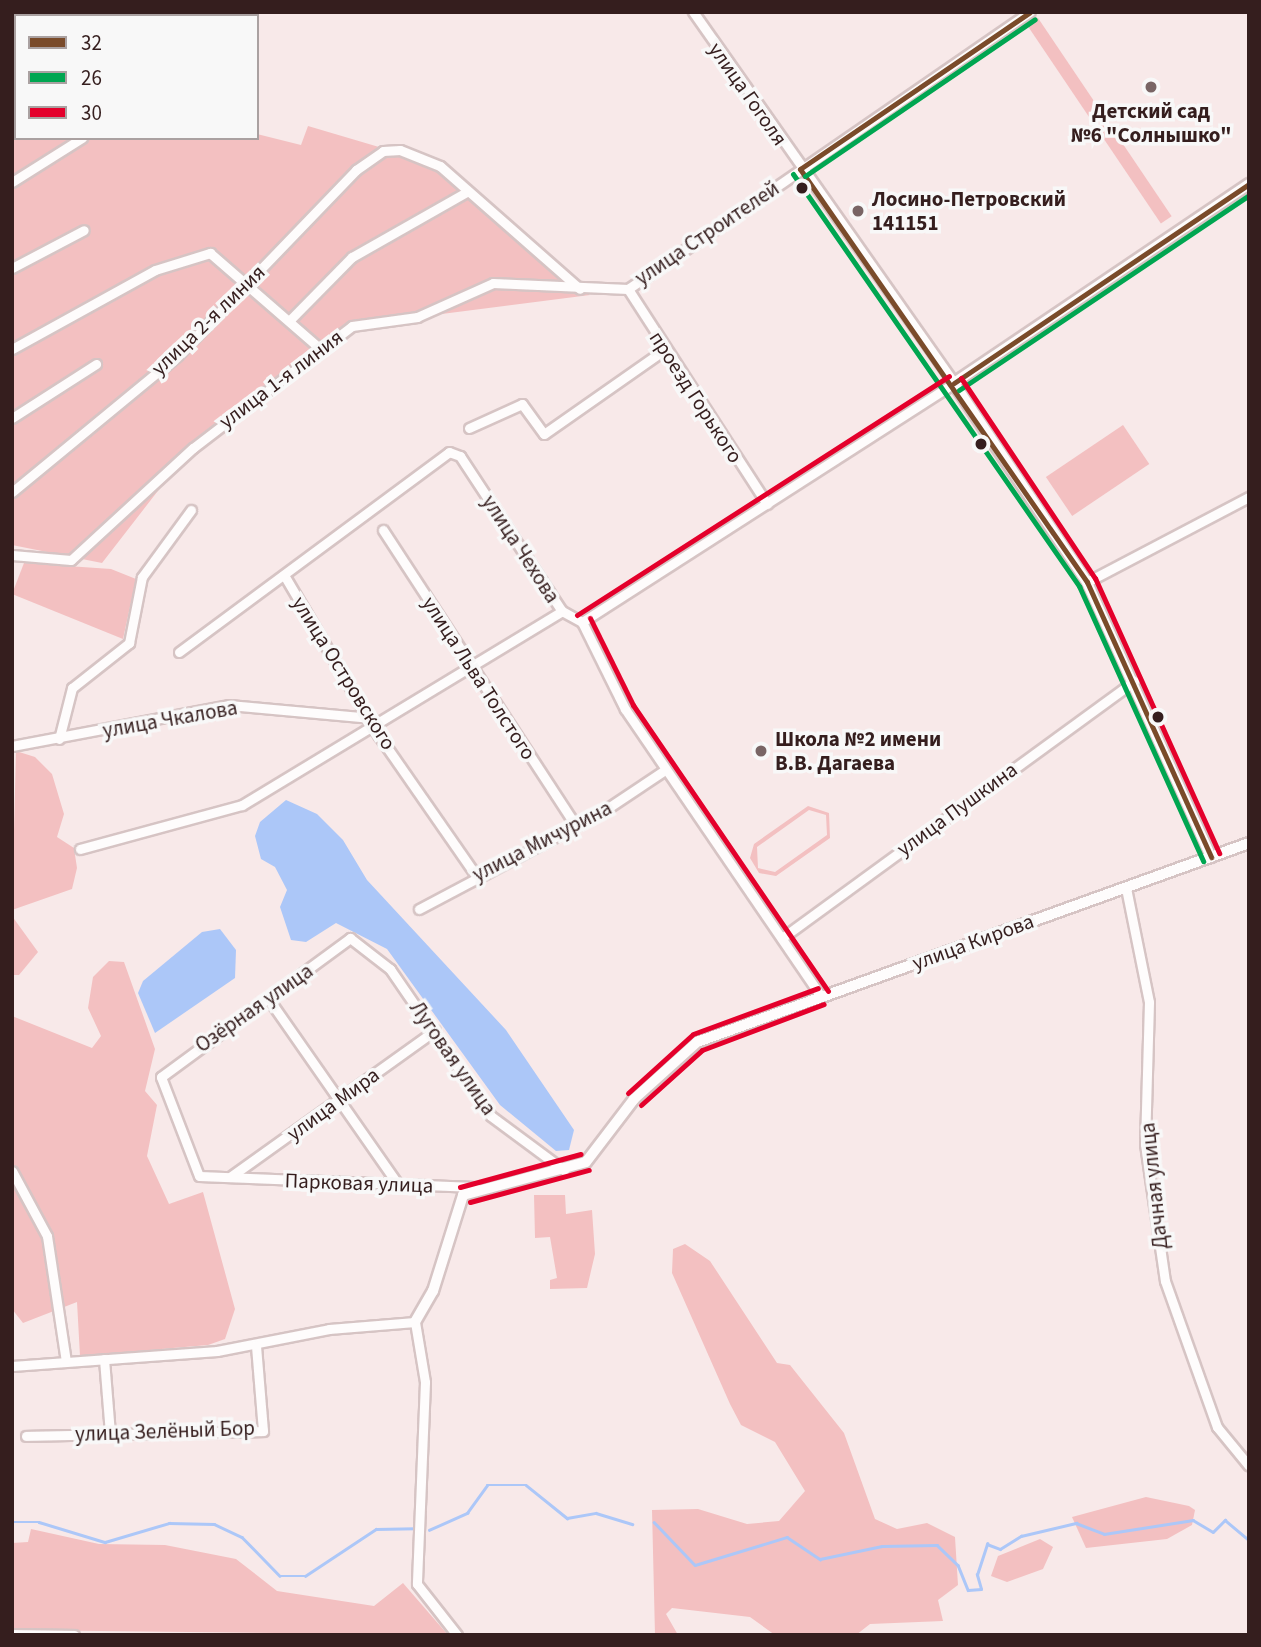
<!DOCTYPE html>
<html>
<head>
<meta charset="utf-8">
<style>
	body { margin:0 }
	#map { position:relative; width:1261px; height:1647px; overflow:hidden; background:#f8e9e9; font-family:"Source Sans 3",sans-serif }
	div>[style] { position:absolute }
	[style*='--x'] { left:calc(var(--x)*1px); top:calc(var(--y)*1px); width:calc(var(--w)*1px); rotate:calc(var(--a)*1deg) }
	.green>* { inset:0; background:#f3c0c1; transform-origin:0 0 }
	.water>* { inset:0; background:#acc7f8 }
	.stream>* { height:2.5px; margin:-1.25px; padding:0 1.25px; transform-origin:1.25px; border-radius:1.25px; background:#acc7f8 }
	.roads { filter:drop-shadow(2px 0 #d6c4c4) drop-shadow(-2px 0 #d6c4c4) drop-shadow(0 2px #d6c4c4) drop-shadow(0 -2px #d6c4c4) }
	.minor>* { height:9px; margin:-4.5px; padding:0 4.5px; transform-origin:4.5px; border-radius:4.5px; background:#fefcfc }
	.tertiary>* { height:10px; margin:-5px; padding:0 5px; transform-origin:5px; border-radius:5px; background:#fefcfc }
	.bus-1>* { height:5px; margin:-2.5px; padding:0 2.5px; transform-origin:2.5px; border-radius:2.5px; background:#7a4b2a }
	.bus-2>* { height:5px; margin:-2.5px; padding:0 2.5px; transform-origin:2.5px; border-radius:2.5px; background:#00a651 }
	.bus-3>* { height:5px; margin:-2.5px; padding:0 2.5px; transform-origin:2.5px; border-radius:2.5px; background:#e4002b }
	.dots>* { width:19px; height:19px; translate:-50% -50%; box-sizing:border-box; border:4px solid #f8f8f8; border-radius:50% }
	span { translate:-50% -50%; white-space:nowrap; text-align:center; line-height:1.15; -webkit-text-stroke:7px #f8f8f8; paint-order:stroke }
	.street-label { font-size:21px; color:#351e1e }
	.poi-label { font-size:21px; color:#351e1e; font-weight:700 }
	.left { translate:0 -50%; text-align:left }
	.frame { position:absolute; inset:0; border:14px solid #351e1e; pointer-events:none }
	.legend { position:absolute; left:14px; top:14px; width:245px; height:126px; box-sizing:border-box; background:#f8f8f8; border:2px solid #aaa1a1; margin:0; padding:9px 12px; list-style:none; font-size:21px; color:#351e1e }
	.legend li { display:flex; align-items:center; gap:14px; height:35px }
	.legend b { width:35px; border:2px solid #aaa1a1 }
</style>
</head>
<body>
<div id="map">
	<div class="green">
		<div style="left:1038px;top:18px;width:239px;height:13px;rotate:56deg"></div>
		<div style="clip-path:polygon(12px 70px,16px 138px,257px 134px,301px 145px,308px 126px,433px 163px,590px 295px,348px 326px,195px 443px,102px 563px,12px 545px)"></div>
		<div style="left:1123px;top:425px;width:47px;height:93px;rotate:56deg"></div>
		<div style="clip-path:polygon(24px 563px,111px 569px,136px 579px,123px 639px,12px 594px)"></div>
		<div style="clip-path:polygon(16px 751px,35px 757px,52px 774px,64px 814px,57px 837px,74px 848px,77px 868px,72px 889px,12px 910px)"></div>
		<div style="clip-path:polygon(evenodd,808px 806px,829px 813px,830px 838px,776px 876px,759px 873px,750px 858px,754px 844px,808px 806px,809px 810px,826px 815px,827px 835px,775px 872px,758px 868px,757px 847px,809px 810px)"></div>
		<div style="clip-path:polygon(12px 916px,38px 952px,19px 975px,12px 975px)"></div>
		<div style="clip-path:polygon(109px 961px,124px 962px,155px 1049px,145px 1091px,157px 1105px,147px 1156px,169px 1204px,203px 1192px,235px 1309px,225px 1339px,208px 1345px,80px 1356px,77px 1302px,23px 1323px,12px 1309px,12px 1016px,92px 1048px,101px 1036px,88px 1008px,93px 977px)"></div>
		<div style="clip-path:polygon(534px 1195px,565px 1195px,566px 1214px,592px 1210px,595px 1254px,587px 1288px,550px 1289px,550px 1280px,557px 1278px,550px 1237px,535px 1238px)"></div>
		<div style="clip-path:polygon(685px 1244px,710px 1261px,777px 1363px,790px 1365px,844px 1433px,875px 1519px,897px 1529px,927px 1523px,955px 1537px,958px 1585px,938px 1600px,943px 1621px,870px 1624px,856px 1635px,775px 1635px,750px 1617px,672px 1608px,666px 1614px,678px 1635px,655px 1635px,652px 1510px,698px 1509px,747px 1524px,779px 1521px,805px 1491px,775px 1442px,741px 1425px,730px 1404px,672px 1273px,673px 1249px)"></div>
		<div style="clip-path:polygon(1146px 1497px,1189px 1506px,1195px 1510px,1192px 1525px,1167px 1539px,1086px 1548px,1072px 1517px)"></div>
		<div style="clip-path:polygon(31px 1529px,99px 1544px,165px 1545px,236px 1559px,277px 1591px,374px 1606px,403px 1583px,448px 1635px,12px 1630px,12px 1543px,28px 1542px)"></div>
		<div style="clip-path:polygon(1040px 1539px,1053px 1547px,1043px 1569px,1007px 1582px,991px 1576px,998px 1556px)"></div>
	</div>
	<div class="water">
		<div style="clip-path:polygon(286px 800px,317px 814px,343px 840px,367px 880px,506px 1030px,574px 1130px,569px 1150px,556px 1151px,500px 1105px,387px 949px,336px 923px,306px 942px,291px 940px,280px 907px,287px 890px,275px 867px,261px 859px,255px 836px,260px 822px)"></div>
		<div style="clip-path:polygon(220px 929px,236px 950px,235px 978px,155px 1033px,138px 993px,143px 981px,202px 932px)"></div>
	</div>
	<div class="stream">
		<div style="--x:12;--y:1522;--w:27;--a:0"></div>
		<div style="--x:39;--y:1522;--w:69;--a:16.9"></div>
		<div style="--x:105;--y:1542;--w:67;--a:-16.5"></div>
		<div style="--x:169;--y:1523;--w:45;--a:1.3"></div>
		<div style="--x:214;--y:1524;--w:31;--a:25"></div>
		<div style="--x:242;--y:1537;--w:54;--a:45.7"></div>
		<div style="--x:280;--y:1576;--w:25;--a:0"></div>
		<div style="--x:305;--y:1576;--w:85;--a:-33.5"></div>
		<div style="--x:376;--y:1529;--w:39;--a:-1"></div>
		<div style="--x:654;--y:1522;--w:59;--a:46.4"></div>
		<div style="--x:695;--y:1565;--w:96;--a:-16.9"></div>
		<div style="--x:787;--y:1537;--w:40;--a:34"></div>
		<div style="--x:820;--y:1559;--w:63;--a:-11.8"></div>
		<div style="--x:882;--y:1546;--w:55;--a:-1"></div>
		<div style="--x:937;--y:1545;--w:29;--a:44"></div>
		<div style="--x:958;--y:1565;--w:27;--a:68"></div>
		<div style="--x:968;--y:1590;--w:13;--a:-4"></div>
		<div style="--x:981;--y:1589;--w:15;--a:-106"></div>
		<div style="--x:977;--y:1575;--w:33;--a:-72"></div>
		<div style="--x:987;--y:1544;--w:14;--a:21"></div>
		<div style="--x:1000;--y:1549;--w:25;--a:-32"></div>
		<div style="--x:1021;--y:1536;--w:57;--a:-13.3"></div>
		<div style="--x:1076;--y:1523;--w:30;--a:21"></div>
		<div style="--x:1104;--y:1534;--w:90;--a:-8.9"></div>
		<div style="--x:1193;--y:1520;--w:23;--a:31"></div>
		<div style="--x:1213;--y:1532;--w:17;--a:-45"></div>
		<div style="--x:1225;--y:1520;--w:31;--a:40"></div>
		<div style="--x:429;--y:1530;--w:42;--a:-24.1"></div>
		<div style="--x:467;--y:1513;--w:34;--a:-54"></div>
		<div style="--x:487;--y:1485;--w:39;--a:0"></div>
		<div style="--x:526;--y:1485;--w:53;--a:38.8"></div>
		<div style="--x:567;--y:1518;--w:29;--a:-10"></div>
		<div style="--x:596;--y:1513;--w:38;--a:17"></div>
	</div>
	<div class="roads">
		<div class="minor">
			<div style="--x:12;--y:68;--w:4;--a:14"></div>
			<div style="--x:12;--y:102;--w:4;--a:0"></div>
			<div style="--x:12;--y:182;--w:83;--a:-32.2"></div>
			<div style="--x:12;--y:268;--w:81;--a:-27.8"></div>
			<div style="--x:628;--y:289;--w:488;--a:-34.6"></div>
			<div style="--x:628;--y:289;--w:256;--a:57.1"></div>
			<div style="--x:290;--y:320;--w:88;--a:-45.5"></div>
			<div style="--x:352;--y:257;--w:133;--a:-29.6"></div>
			<div style="--x:12;--y:349;--w:163;--a:-28.9"></div>
			<div style="--x:155;--y:270;--w:58;--a:-17.2"></div>
			<div style="--x:210;--y:253;--w:142;--a:41"></div>
			<div style="--x:12;--y:418;--w:100;--a:-32.7"></div>
			<div style="--x:469;--y:428;--w:58;--a:-24.4"></div>
			<div style="--x:522;--y:404;--w:37;--a:54"></div>
			<div style="--x:544;--y:434;--w:146;--a:-35"></div>
			<div style="--x:12;--y:492;--w:215;--a:-39.5"></div>
			<div style="--x:178;--y:355;--w:257;--a:-46.1"></div>
			<div style="--x:356;--y:170;--w:33;--a:-35"></div>
			<div style="--x:383;--y:151;--w:17;--a:-3"></div>
			<div style="--x:400;--y:150;--w:43;--a:21.8"></div>
			<div style="--x:440;--y:166;--w:186;--a:41.3"></div>
			<div style="--x:383;--y:530;--w:353;--a:56.9"></div>
			<div style="--x:12;--y:555;--w:59;--a:4.8"></div>
			<div style="--x:71;--y:560;--w:166;--a:-42.6"></div>
			<div style="--x:193;--y:448;--w:200;--a:-37.5"></div>
			<div style="--x:352;--y:326;--w:66;--a:-7.9"></div>
			<div style="--x:417;--y:317;--w:83;--a:-24.1"></div>
			<div style="--x:493;--y:283;--w:135;--a:2.5"></div>
			<div style="--x:284;--y:575;--w:187;--a:59.5"></div>
			<div style="--x:379;--y:736;--w:168;--a:55.2"></div>
			<div style="--x:1087;--y:582;--w:183;--a:-27.7"></div>
			<div style="--x:582;--y:622;--w:442;--a:-32.7"></div>
			<div style="--x:954;--y:383;--w:454;--a:-125.1"></div>
			<div style="--x:582;--y:622;--w:97;--a:63.7"></div>
			<div style="--x:625;--y:709;--w:348;--a:55.7"></div>
			<div style="--x:179;--y:652;--w:336;--a:-36.5"></div>
			<div style="--x:449;--y:452;--w:12;--a:20"></div>
			<div style="--x:460;--y:456;--w:186;--a:56.7"></div>
			<div style="--x:562;--y:611;--w:23;--a:29"></div>
			<div style="--x:59;--y:739;--w:53;--a:-75.7"></div>
			<div style="--x:72;--y:688;--w:73;--a:-38.3"></div>
			<div style="--x:129;--y:643;--w:67;--a:-78.9"></div>
			<div style="--x:142;--y:577;--w:83;--a:-53.8"></div>
			<div style="--x:12;--y:746;--w:221;--a:-10.7"></div>
			<div style="--x:229;--y:705;--w:143;--a:5.2"></div>
			<div style="--x:80;--y:849;--w:168;--a:-15.2"></div>
			<div style="--x:242;--y:805;--w:374;--a:-31.2"></div>
			<div style="--x:1126;--y:888;--w:116;--a:78.6"></div>
			<div style="--x:1149;--y:1002;--w:142;--a:91.6"></div>
			<div style="--x:1145;--y:1144;--w:138;--a:81.7"></div>
			<div style="--x:1165;--y:1281;--w:155;--a:70.4"></div>
			<div style="--x:1217;--y:1427;--w:50;--a:50.6"></div>
			<div style="--x:419;--y:909;--w:207;--a:-27.9"></div>
			<div style="--x:602;--y:812;--w:76;--a:-33.7"></div>
			<div style="--x:782;--y:938;--w:436;--a:-36.1"></div>
			<div style="--x:270;--y:1001;--w:226;--a:55.1"></div>
			<div style="--x:12;--y:1171;--w:74;--a:61.7"></div>
			<div style="--x:47;--y:1236;--w:127;--a:81.4"></div>
			<div style="--x:230;--y:1177;--w:252;--a:-35.6"></div>
			<div style="--x:475;--y:1187;--w:276;--a:-177.7"></div>
			<div style="--x:199;--y:1176;--w:106;--a:-111"></div>
			<div style="--x:161;--y:1077;--w:235;--a:-36.3"></div>
			<div style="--x:350;--y:938;--w:51;--a:37.8"></div>
			<div style="--x:390;--y:969;--w:178;--a:55.5"></div>
			<div style="--x:491;--y:1116;--w:91;--a:36.5"></div>
			<div style="--x:104;--y:1359;--w:75;--a:85.4"></div>
			<div style="--x:12;--y:1366;--w:206;--a:-4.2"></div>
			<div style="--x:217;--y:1351;--w:114;--a:-11.1"></div>
			<div style="--x:329;--y:1329;--w:86;--a:-4.7"></div>
			<div style="--x:415;--y:1322;--w:61;--a:80.5"></div>
			<div style="--x:425;--y:1382;--w:202;--a:92.3"></div>
			<div style="--x:417;--y:1584;--w:65;--a:51.9"></div>
			<div style="--x:26;--y:1436;--w:237;--a:-1.2"></div>
			<div style="--x:263;--y:1431;--w:86;--a:-94.7"></div>
			<div style="--x:12;--y:1634;--w:62;--a:0.9"></div>
		</div>
		<div class="tertiary">
			<div style="--x:1211;--y:857;--w:302;--a:-114.3"></div>
			<div style="--x:1087;--y:582;--w:239;--a:-123.8"></div>
			<div style="--x:954;--y:383;--w:356;--a:-34"></div>
			<div style="--x:415;--y:1322;--w:36;--a:-60"></div>
			<div style="--x:433;--y:1291;--w:101;--a:-72.6"></div>
			<div style="--x:463;--y:1195;--w:127;--a:-15"></div>
			<div style="--x:586;--y:1162;--w:79;--a:-52.7"></div>
			<div style="--x:634;--y:1099;--w:85;--a:-42.1"></div>
			<div style="--x:697;--y:1042;--w:587;--a:-19.82"></div>
		</div>
	</div>
	<div class="bus-1">
		<div style="--x:800;--y:169;--w:503;--a:55.2"></div>
		<div style="--x:1087;--y:582;--w:302;--a:65.7"></div>
		<div style="--x:800;--y:169;--w:278;--a:-34.3"></div>
		<div style="--x:954;--y:383;--w:356;--a:-34"></div>
	</div>
	<div class="bus-2">
		<div style="--x:793;--y:174;--w:502;--a:55.23"></div>
		<div style="--x:1079;--y:586;--w:302;--a:65.7"></div>
		<div style="--x:805;--y:176;--w:278;--a:-34.3"></div>
		<div style="--x:959;--y:390;--w:349;--a:-33.9"></div>
	</div>
	<div class="bus-3">
		<div style="--x:961;--y:378;--w:241;--a:56.2"></div>
		<div style="--x:1095;--y:578;--w:302;--a:65.7"></div>
		<div style="--x:577;--y:615;--w:442;--a:-32.7"></div>
		<div style="--x:590;--y:618;--w:97;--a:63.7"></div>
		<div style="--x:633;--y:705;--w:346;--a:55.7"></div>
		<div style="--x:693;--y:1034;--w:133;--a:-20.2"></div>
		<div style="--x:628;--y:1093;--w:86;--a:-42.2"></div>
		<div style="--x:641;--y:1105;--w:82;--a:-42"></div>
		<div style="--x:702;--y:1050;--w:130;--a:-20.7"></div>
		<div style="--x:460;--y:1187;--w:125;--a:-15.3"></div>
		<div style="--x:470;--y:1202;--w:123;--a:-15.1"></div>
	</div>
	<div class="dots">
		<div style="left:1151px;top:87px;background:#796565"></div>
		<div style="left:802px;top:188px;background:#351e1e"></div>
		<div style="left:858px;top:211px;background:#796565"></div>
		<div style="left:981px;top:444px;background:#351e1e"></div>
		<div style="left:1158px;top:717px;background:#351e1e"></div>
		<div style="left:761px;top:751px;background:#796565"></div>
	</div>
	<div class="street-label">
		<span style="left:748px;top:94px;rotate:55deg">улица Гоголя</span>
		<span style="left:707px;top:233px;rotate:-34deg">улица Строителей</span>
		<span style="left:208px;top:320px;rotate:-44deg">улица 2-я линия</span>
		<span style="left:281px;top:379px;rotate:-37deg">улица 1-я линия</span>
		<span style="left:696px;top:397px;rotate:57deg">проезд Горького</span>
		<span style="left:521px;top:549px;rotate:57deg">улица Чехова</span>
		<span style="left:344px;top:673px;rotate:58deg">улица Островского</span>
		<span style="left:479px;top:678px;rotate:57deg">улица Льва Толстого</span>
		<span style="left:170px;top:719px;rotate:-10deg">улица Чкалова</span>
		<span style="left:957px;top:809px;rotate:-36deg">улица Пушкина</span>
		<span style="left:542px;top:841px;rotate:-27deg">улица Мичурина</span>
		<span style="left:973px;top:942px;rotate:-20deg">улица Кирова</span>
		<span style="left:254px;top:1008px;rotate:-35deg">Озёрная улица</span>
		<span style="left:453px;top:1058px;rotate:55deg">Луговая улица</span>
		<span style="left:333px;top:1104px;rotate:-36deg">улица Мира</span>
		<span style="left:359px;top:1183px;rotate:2deg">Парковая улица</span>
		<span style="left:1154px;top:1186px;rotate:-96deg">Дачная улица</span>
		<span style="left:165px;top:1431px;rotate:-2deg">улица Зелёный Бор</span>
	</div>
	<div class="poi-label">
		<span style="left:1151px;top:123px">Детский сад<br>№6 "Солнышко"</span>
		<span class="left" style="left:872px;top:211px">Лосино-Петровский<br>141151</span>
		<span class="left" style="left:775px;top:751px">Школа №2 имени<br>В.В. Дагаева</span>
	</div>
	<div class="frame"></div>
	<ul class="legend">
	<li><b style="height:9px;background:#7a4b2a"></b>32</li>
	<li><b style="height:9px;background:#00a651"></b>26</li>
	<li><b style="height:9px;background:#e4002b"></b>30</li>
	</ul>
</div>
</body>
</html>
